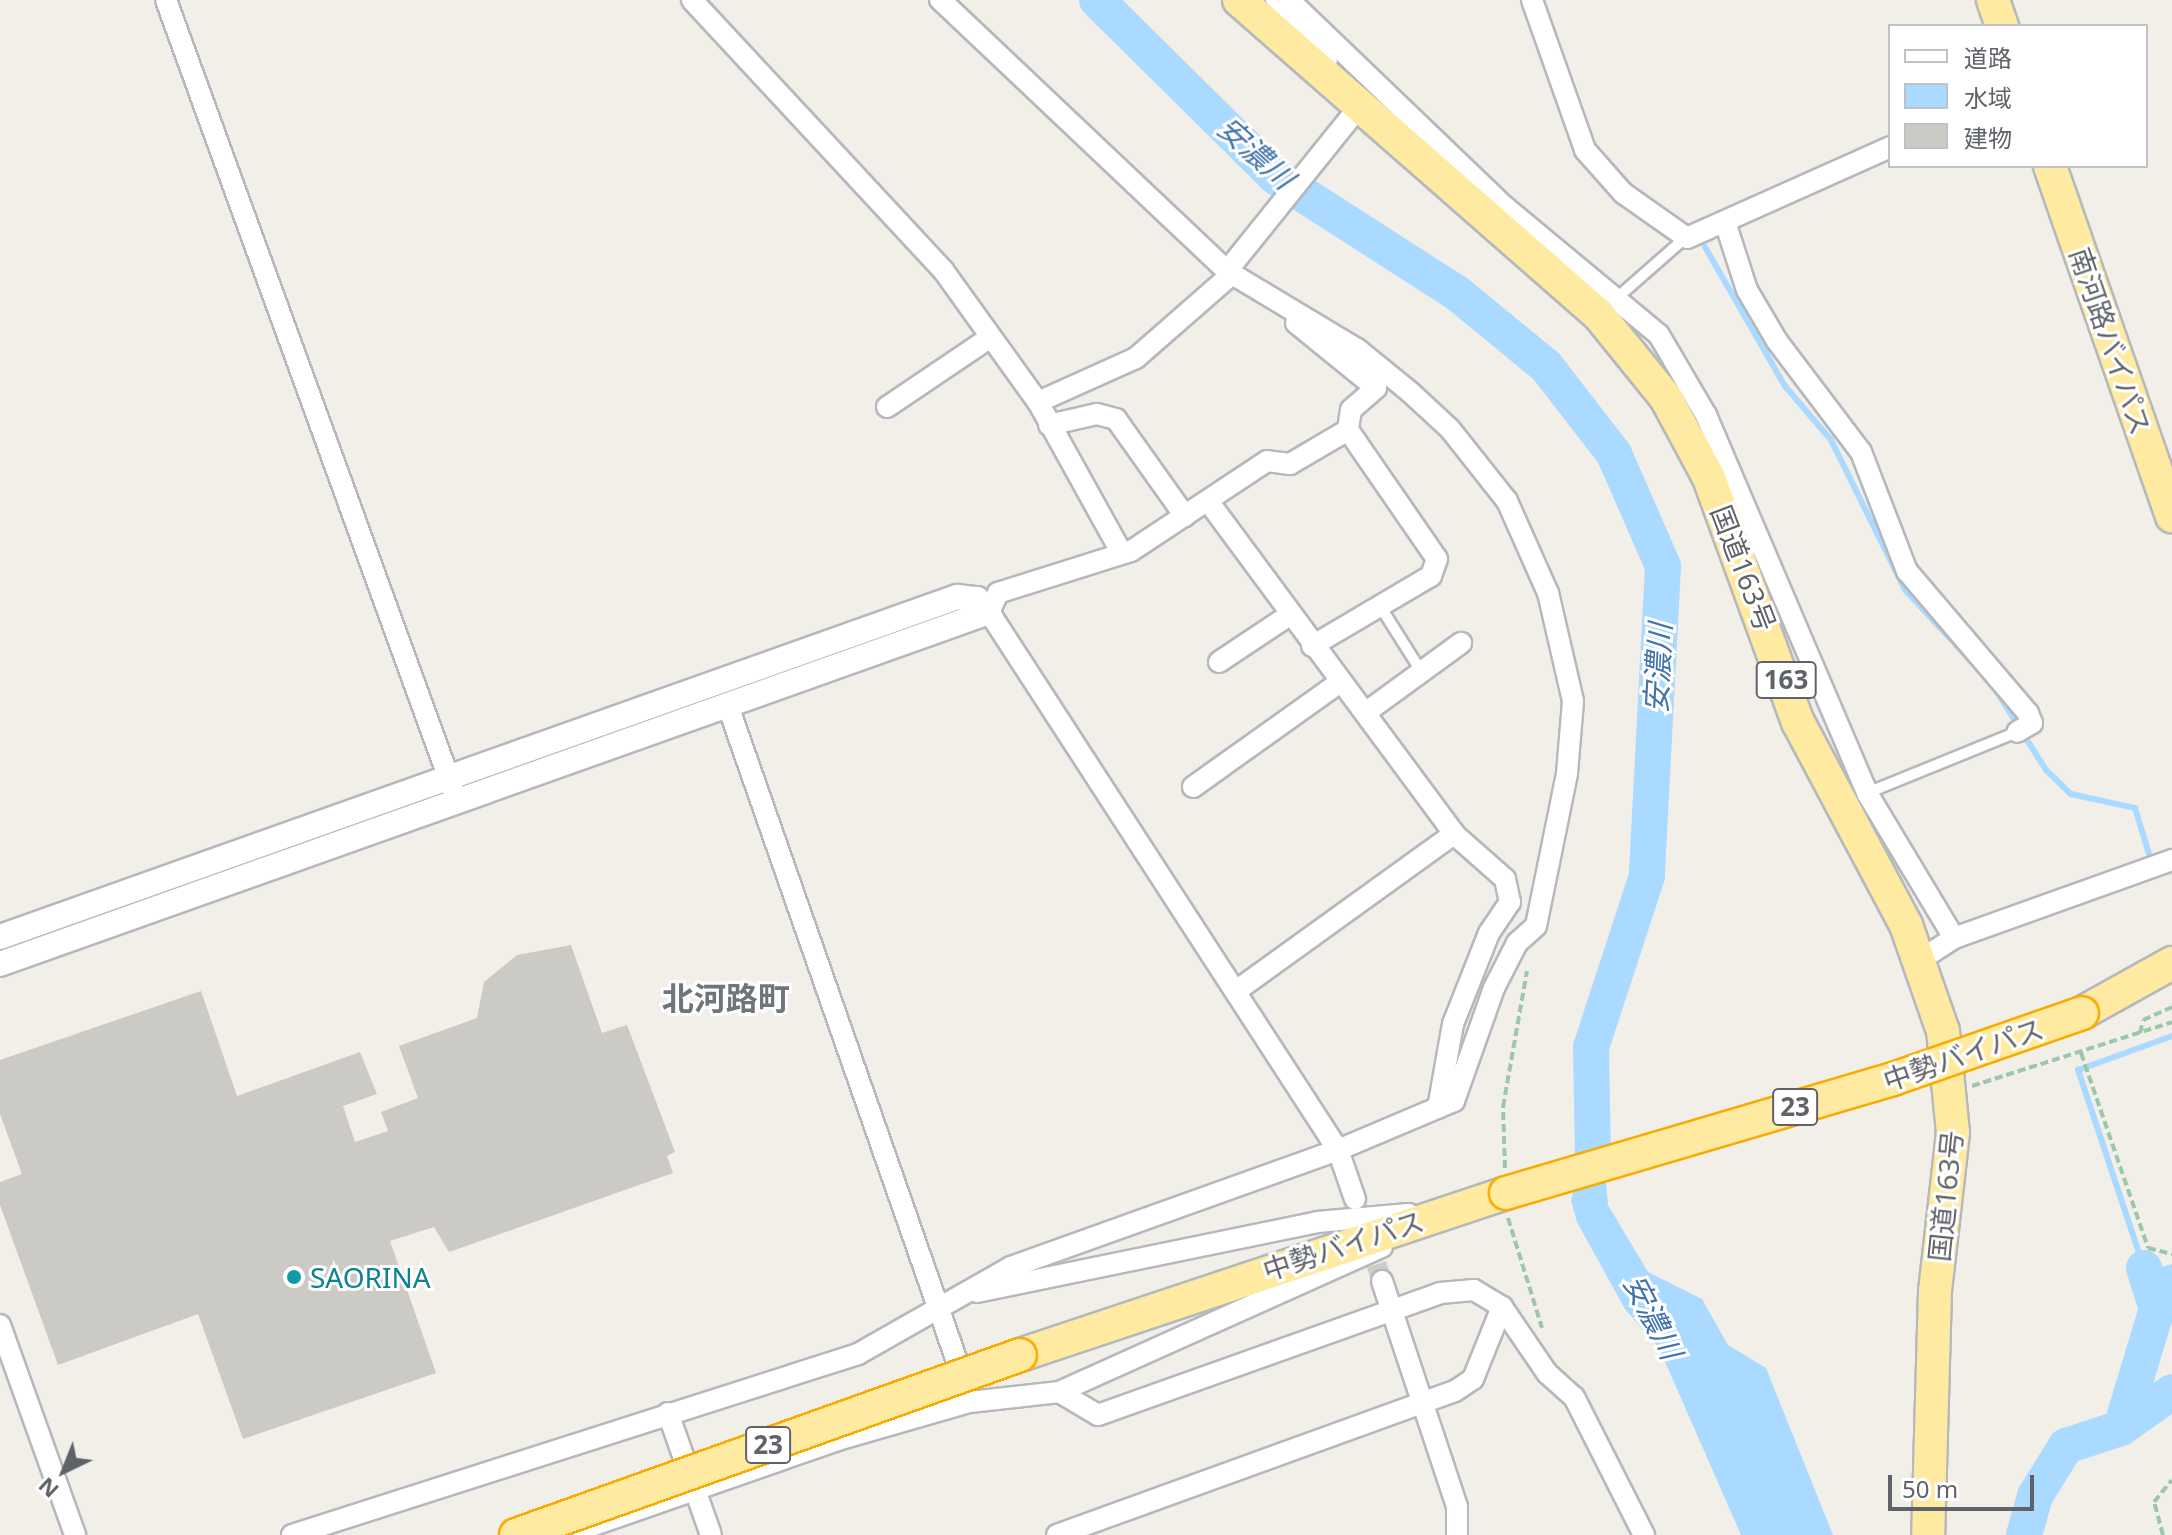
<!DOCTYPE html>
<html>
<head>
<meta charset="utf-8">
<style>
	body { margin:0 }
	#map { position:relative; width:2172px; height:1535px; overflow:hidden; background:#f1efe8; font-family:"Noto Sans","Noto Sans JP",sans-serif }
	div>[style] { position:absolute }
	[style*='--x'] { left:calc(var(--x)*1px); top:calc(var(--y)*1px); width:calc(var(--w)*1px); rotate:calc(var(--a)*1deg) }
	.water>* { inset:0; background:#aadaff }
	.stream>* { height:6px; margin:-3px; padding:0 3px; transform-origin:3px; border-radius:3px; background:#aadaff }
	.river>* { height:36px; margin:-18px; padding:0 18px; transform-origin:18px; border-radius:18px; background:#aadaff }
	.building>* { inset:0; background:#cccac5 }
	.minor-tunnel>* { height:20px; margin-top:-10px; transform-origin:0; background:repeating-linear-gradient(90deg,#ccccc8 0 20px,transparent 0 30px) }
	.path>* { height:4px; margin-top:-2px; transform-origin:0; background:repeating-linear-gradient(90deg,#9cc7a9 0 8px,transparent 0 12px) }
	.roads { filter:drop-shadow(2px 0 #b5b8bc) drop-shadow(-2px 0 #b5b8bc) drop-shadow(0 2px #b5b8bc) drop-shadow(0 -2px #b5b8bc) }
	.service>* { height:10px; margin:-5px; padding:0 5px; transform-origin:5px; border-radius:5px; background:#fff }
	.minor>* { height:20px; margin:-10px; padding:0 10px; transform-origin:10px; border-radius:10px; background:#fff }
	.tertiary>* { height:24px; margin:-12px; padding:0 12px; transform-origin:12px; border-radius:12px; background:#fff }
	.trunk>* { height:32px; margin:-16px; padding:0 16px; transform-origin:16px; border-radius:16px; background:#feeaa1 }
	.bridges { filter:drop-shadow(2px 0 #f9ab00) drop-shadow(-2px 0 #f9ab00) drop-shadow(0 2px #f9ab00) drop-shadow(0 -2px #f9ab00) }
	.trunk-bridge>* { height:32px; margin:-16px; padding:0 16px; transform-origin:16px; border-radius:16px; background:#feeaa1 }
	.dots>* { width:22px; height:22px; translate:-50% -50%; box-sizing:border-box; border:4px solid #fff; border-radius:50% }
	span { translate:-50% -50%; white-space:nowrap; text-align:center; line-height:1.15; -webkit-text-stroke:6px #fff; paint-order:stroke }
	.shield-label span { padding:2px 6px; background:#fff; border:2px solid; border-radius:6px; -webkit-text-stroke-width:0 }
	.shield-label { font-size:26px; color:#5f6368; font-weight:700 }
	.street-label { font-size:28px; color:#5f6368 }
	.culture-label { font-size:28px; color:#0d838f }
	.left { translate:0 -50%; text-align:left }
	.water-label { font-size:30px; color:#4174aa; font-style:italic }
	.quarter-label { font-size:32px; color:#70757a; font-weight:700 }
	.legend { position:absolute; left:1888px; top:24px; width:260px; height:144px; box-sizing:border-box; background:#fff; border:2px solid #bfc1c3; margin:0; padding:10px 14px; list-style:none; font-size:24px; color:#5f6368 }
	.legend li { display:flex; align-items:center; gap:16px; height:40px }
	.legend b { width:40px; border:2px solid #bfc1c3 }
	.north { position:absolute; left:24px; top:1431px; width:80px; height:80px; -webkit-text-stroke:6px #fff; paint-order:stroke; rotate:223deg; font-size:22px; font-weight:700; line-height:32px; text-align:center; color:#5f6368 }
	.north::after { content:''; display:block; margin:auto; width:28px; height:36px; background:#5f6368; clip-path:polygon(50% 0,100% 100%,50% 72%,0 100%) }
	.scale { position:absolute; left:1888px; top:1475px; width:146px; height:36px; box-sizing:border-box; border:4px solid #5f6368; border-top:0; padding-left:10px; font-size:24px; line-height:28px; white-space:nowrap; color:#5f6368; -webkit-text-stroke:6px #fff; paint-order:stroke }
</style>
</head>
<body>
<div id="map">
	<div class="water">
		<div style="clip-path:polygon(1599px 1097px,1608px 1205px,1648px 1272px,1702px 1299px,1728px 1345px,1766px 1368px,1833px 1535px,1741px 1535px,1659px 1348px,1625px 1309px,1577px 1222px,1571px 1200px)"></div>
		<div style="clip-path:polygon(2172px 1264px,2172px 1324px,2156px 1330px,2153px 1359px,2137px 1354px,2143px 1303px,2134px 1275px)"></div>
	</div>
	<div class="stream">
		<div style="--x:1705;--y:247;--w:160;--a:60.1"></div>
		<div style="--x:1785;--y:386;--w:71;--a:49.6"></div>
		<div style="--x:1831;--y:440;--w:167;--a:63.7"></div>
		<div style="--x:1905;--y:590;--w:98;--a:47.1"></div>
		<div style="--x:1995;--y:689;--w:96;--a:57.8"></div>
		<div style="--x:2046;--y:770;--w:35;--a:44"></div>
		<div style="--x:2071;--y:794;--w:66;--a:12.3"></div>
		<div style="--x:2135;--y:808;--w:48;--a:73.1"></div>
		<div style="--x:2144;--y:1268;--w:209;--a:-108.4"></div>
		<div style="--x:2078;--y:1070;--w:100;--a:-19.9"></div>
	</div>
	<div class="river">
		<div style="--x:1097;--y:0;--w:252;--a:44.7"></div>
		<div style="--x:1276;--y:177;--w:215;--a:32.7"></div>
		<div style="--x:1457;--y:293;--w:115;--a:39.4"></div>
		<div style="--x:1546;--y:366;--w:111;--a:52.3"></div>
		<div style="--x:1614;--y:454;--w:122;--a:66.4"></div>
		<div style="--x:1663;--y:566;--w:310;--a:93"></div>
		<div style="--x:1647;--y:876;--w:180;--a:108.1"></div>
		<div style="--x:1591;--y:1047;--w:120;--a:89"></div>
		<div style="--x:2121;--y:1428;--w:62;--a:-35.2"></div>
		<div style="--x:2024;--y:1535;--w:41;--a:-74.2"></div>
		<div style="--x:2035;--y:1496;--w:59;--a:-58.2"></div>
		<div style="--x:2066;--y:1446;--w:58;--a:-18.1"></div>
		<div style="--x:2121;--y:1428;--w:124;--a:-73.2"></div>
		<div style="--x:2157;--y:1309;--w:43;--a:-107.6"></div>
	</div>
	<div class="building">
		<div style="clip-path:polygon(571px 945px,602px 1033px,627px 1025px,675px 1152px,667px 1156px,673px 1173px,449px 1252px,434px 1227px,390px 1241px,436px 1373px,243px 1439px,198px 1314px,58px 1365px,0 1205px,0 1182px,22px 1174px,0 1114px,0 1060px,201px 991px,237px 1096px,360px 1052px,377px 1094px,343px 1106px,355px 1142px,388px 1131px,381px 1112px,418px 1098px,399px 1046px,477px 1018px,484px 982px,517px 955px)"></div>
	</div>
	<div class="minor-tunnel">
		<div style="--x:1367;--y:1236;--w:47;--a:71.6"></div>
	</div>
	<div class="path">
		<div style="--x:2140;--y:1033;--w:13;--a:-77"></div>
		<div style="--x:2143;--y:1020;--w:32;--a:-24"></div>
		<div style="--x:2081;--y:1053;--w:206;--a:71"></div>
		<div style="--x:2148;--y:1248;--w:25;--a:14"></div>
		<div style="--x:1972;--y:1086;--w:210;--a:-17.7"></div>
		<div style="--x:1505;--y:1168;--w:61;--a:-91.9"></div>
		<div style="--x:1503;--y:1107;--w:138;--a:-80"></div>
		<div style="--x:1508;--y:1218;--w:115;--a:72.8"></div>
		<div style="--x:2163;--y:1535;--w:34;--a:-105"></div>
		<div style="--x:2154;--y:1502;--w:28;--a:-51"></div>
	</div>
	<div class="roads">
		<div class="service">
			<div style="--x:1271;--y:0;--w:86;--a:45"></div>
			<div style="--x:1619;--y:296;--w:88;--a:-41.3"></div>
			<div style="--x:1380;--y:606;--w:77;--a:57.8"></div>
			<div style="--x:1867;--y:793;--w:162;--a:-22.1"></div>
		</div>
		<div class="minor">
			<div style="--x:166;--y:0;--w:852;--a:70.03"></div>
			<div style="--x:692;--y:0;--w:369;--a:47.1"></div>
			<div style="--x:943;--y:270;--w:163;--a:54.3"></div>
			<div style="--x:1038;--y:402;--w:169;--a:61"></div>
			<div style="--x:1289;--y:0;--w:299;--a:43.8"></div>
			<div style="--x:1505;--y:207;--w:200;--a:39.7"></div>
			<div style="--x:1659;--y:335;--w:93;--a:59.6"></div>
			<div style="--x:1706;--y:415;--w:411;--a:66.9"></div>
			<div style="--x:1867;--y:793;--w:169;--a:59"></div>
			<div style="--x:1532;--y:0;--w:159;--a:70.5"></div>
			<div style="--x:1585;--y:150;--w:57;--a:48.5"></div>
			<div style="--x:1623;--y:193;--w:78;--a:35.1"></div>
			<div style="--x:1687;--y:238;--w:222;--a:-24.1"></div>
			<div style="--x:1726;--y:225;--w:68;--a:72.1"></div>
			<div style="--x:1747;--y:290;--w:59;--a:59.5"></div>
			<div style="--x:1777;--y:341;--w:139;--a:52.9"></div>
			<div style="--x:1861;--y:452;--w:128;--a:68.9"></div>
			<div style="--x:1907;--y:571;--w:187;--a:49.6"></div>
			<div style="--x:2028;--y:713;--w:11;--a:68"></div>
			<div style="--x:2032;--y:723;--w:17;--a:149"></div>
			<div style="--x:1227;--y:271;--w:211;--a:-51.2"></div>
			<div style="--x:1296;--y:323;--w:103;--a:39.1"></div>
			<div style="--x:1376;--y:388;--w:33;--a:139"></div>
			<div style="--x:1351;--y:410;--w:20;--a:99"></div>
			<div style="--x:1348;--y:430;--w:67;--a:149.6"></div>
			<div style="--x:1290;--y:464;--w:23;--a:-173"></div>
			<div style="--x:1267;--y:461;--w:163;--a:146.5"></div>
			<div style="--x:1131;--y:551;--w:139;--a:162.5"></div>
			<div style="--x:998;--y:593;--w:21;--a:115"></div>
			<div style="--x:989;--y:612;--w:641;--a:57.03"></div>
			<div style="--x:1338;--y:1150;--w:52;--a:70.9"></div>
			<div style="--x:1038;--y:402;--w:107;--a:-24.2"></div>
			<div style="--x:1136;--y:358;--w:128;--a:-41.2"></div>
			<div style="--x:887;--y:407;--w:122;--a:-34"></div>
			<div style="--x:1049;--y:425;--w:49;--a:-12.9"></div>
			<div style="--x:1097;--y:414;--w:20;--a:15"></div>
			<div style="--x:1116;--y:419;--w:119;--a:54.6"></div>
			<div style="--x:1208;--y:501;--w:414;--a:53.5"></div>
			<div style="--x:1454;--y:834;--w:68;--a:41.4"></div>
			<div style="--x:1505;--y:879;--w:24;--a:78"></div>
			<div style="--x:1510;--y:902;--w:37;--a:124"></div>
			<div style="--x:1489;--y:933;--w:98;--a:111.6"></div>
			<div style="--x:1453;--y:1024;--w:85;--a:100.1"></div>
			<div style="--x:1312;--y:646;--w:138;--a:-30.5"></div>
			<div style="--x:1431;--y:576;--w:18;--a:-71"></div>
			<div style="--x:1437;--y:559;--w:157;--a:-124.6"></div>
			<div style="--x:1219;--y:662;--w:83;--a:-33.7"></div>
			<div style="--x:728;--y:706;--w:721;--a:70.74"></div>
			<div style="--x:1365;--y:713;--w:119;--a:-36.1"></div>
			<div style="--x:1193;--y:787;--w:181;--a:-35.5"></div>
			<div style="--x:1920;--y:960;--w:40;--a:-32.9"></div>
			<div style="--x:1954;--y:938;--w:232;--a:-19.7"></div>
			<div style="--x:1236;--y:991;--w:269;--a:-35.8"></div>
			<div style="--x:1382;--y:1281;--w:237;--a:71.6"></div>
			<div style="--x:1457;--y:1506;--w:29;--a:90"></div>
			<div style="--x:977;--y:1292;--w:347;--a:-11.6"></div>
			<div style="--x:1317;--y:1222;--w:92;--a:-5"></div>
			<div style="--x:0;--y:1325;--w:223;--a:70.3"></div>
			<div style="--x:1059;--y:1392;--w:45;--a:30.5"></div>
			<div style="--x:1098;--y:1415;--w:363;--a:-19.6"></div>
			<div style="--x:1440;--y:1293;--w:34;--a:-5"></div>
			<div style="--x:1474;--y:1290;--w:33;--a:31"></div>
			<div style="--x:1502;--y:1307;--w:80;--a:55.7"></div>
			<div style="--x:1547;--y:1373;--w:36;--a:42"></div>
			<div style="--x:1574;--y:1397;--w:155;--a:63.1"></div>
			<div style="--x:668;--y:1413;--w:129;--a:70.6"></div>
			<div style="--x:292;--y:1535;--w:594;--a:-17.73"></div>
			<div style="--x:858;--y:1354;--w:176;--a:-29.6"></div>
			<div style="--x:1011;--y:1267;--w:347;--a:-19.7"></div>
			<div style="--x:1338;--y:1150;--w:126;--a:-22.9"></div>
			<div style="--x:1454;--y:1101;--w:120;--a:-70.5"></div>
			<div style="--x:1494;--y:988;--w:51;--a:-62.9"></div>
			<div style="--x:1517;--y:943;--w:25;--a:-42"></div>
			<div style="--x:1536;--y:926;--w:156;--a:-78.5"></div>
			<div style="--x:1567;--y:773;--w:72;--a:-85.2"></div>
			<div style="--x:1573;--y:701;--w:111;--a:-103"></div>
			<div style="--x:1548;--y:593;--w:101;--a:-114"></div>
			<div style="--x:1507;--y:501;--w:92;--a:-128.4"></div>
			<div style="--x:1450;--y:429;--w:54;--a:-137.2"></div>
			<div style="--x:1410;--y:392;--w:68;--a:-140.9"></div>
			<div style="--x:1357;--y:349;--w:152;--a:-149"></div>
			<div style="--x:1227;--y:271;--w:395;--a:-136.6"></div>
			<div style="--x:565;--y:1535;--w:289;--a:-19.2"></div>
			<div style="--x:838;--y:1440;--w:137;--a:-16.1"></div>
			<div style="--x:970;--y:1402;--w:90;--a:-6.4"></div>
			<div style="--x:1059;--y:1392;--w:354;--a:-24.2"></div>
			<div style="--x:1057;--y:1535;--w:423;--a:-19.9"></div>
			<div style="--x:1455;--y:1391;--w:22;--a:-34"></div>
			<div style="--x:1473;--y:1379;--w:78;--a:-68.1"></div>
		</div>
		<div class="tertiary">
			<div style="--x:0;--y:937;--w:1016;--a:-19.56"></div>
			<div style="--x:957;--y:597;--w:20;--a:6"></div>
			<div style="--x:977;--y:599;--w:18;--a:47"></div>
			<div style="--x:989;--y:612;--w:1050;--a:160.41"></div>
		</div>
		<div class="trunk">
			<div style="--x:1239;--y:0;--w:477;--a:41.2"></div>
			<div style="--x:1598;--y:314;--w:108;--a:51"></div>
			<div style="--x:1666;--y:398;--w:91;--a:61.7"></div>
			<div style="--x:1709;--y:478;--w:260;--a:70"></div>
			<div style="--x:1798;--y:722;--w:230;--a:62"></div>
			<div style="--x:1906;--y:925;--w:112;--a:70.8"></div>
			<div style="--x:1943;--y:1031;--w:102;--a:84.4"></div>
			<div style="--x:1953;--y:1133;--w:159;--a:96.5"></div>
			<div style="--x:1935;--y:1291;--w:244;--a:91.6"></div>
			<div style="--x:1993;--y:0;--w:28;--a:71"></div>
			<div style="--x:2050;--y:166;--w:371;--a:70.8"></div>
			<div style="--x:2082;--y:1013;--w:103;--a:-29.1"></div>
			<div style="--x:1020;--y:1355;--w:512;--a:-18.43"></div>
		</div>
	</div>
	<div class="bridges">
		<div class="trunk-bridge">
			<div style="--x:1506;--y:1193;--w:403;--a:-16.4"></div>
			<div style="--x:1893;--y:1079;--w:200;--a:-19.2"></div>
			<div style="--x:516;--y:1535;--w:535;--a:-19.65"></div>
		</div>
	</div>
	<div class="dots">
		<div style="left:294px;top:1277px;background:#0f9aa8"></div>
	</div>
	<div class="shield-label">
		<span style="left:1786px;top:680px">163</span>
		<span style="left:1795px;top:1107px">23</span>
		<span style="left:768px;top:1445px">23</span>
	</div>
	<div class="street-label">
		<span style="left:2111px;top:341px;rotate:71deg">南河路バイパス</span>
		<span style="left:1744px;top:568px;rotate:69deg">国道163号</span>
		<span style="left:1963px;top:1054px;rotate:-19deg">中勢バイパス</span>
		<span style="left:1945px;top:1196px;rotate:-84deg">国道163号</span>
		<span style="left:1343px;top:1245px;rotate:-18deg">中勢バイパス</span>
	</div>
	<div class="culture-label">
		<span class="left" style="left:310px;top:1277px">SAORINA</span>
	</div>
	<div class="water-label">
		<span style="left:1256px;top:153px;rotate:42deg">安濃川</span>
		<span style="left:1658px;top:668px;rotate:-87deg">安濃川</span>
		<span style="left:1653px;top:1317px;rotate:63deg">安濃川</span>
	</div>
	<div class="quarter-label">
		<span style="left:726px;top:998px">北河路町</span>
	</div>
	<ul class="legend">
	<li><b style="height:10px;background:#fff"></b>道路</li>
	<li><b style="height:22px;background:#aadaff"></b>水域</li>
	<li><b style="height:22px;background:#cccac5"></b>建物</li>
	</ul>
	<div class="north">N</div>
	<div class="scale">50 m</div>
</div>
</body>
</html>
